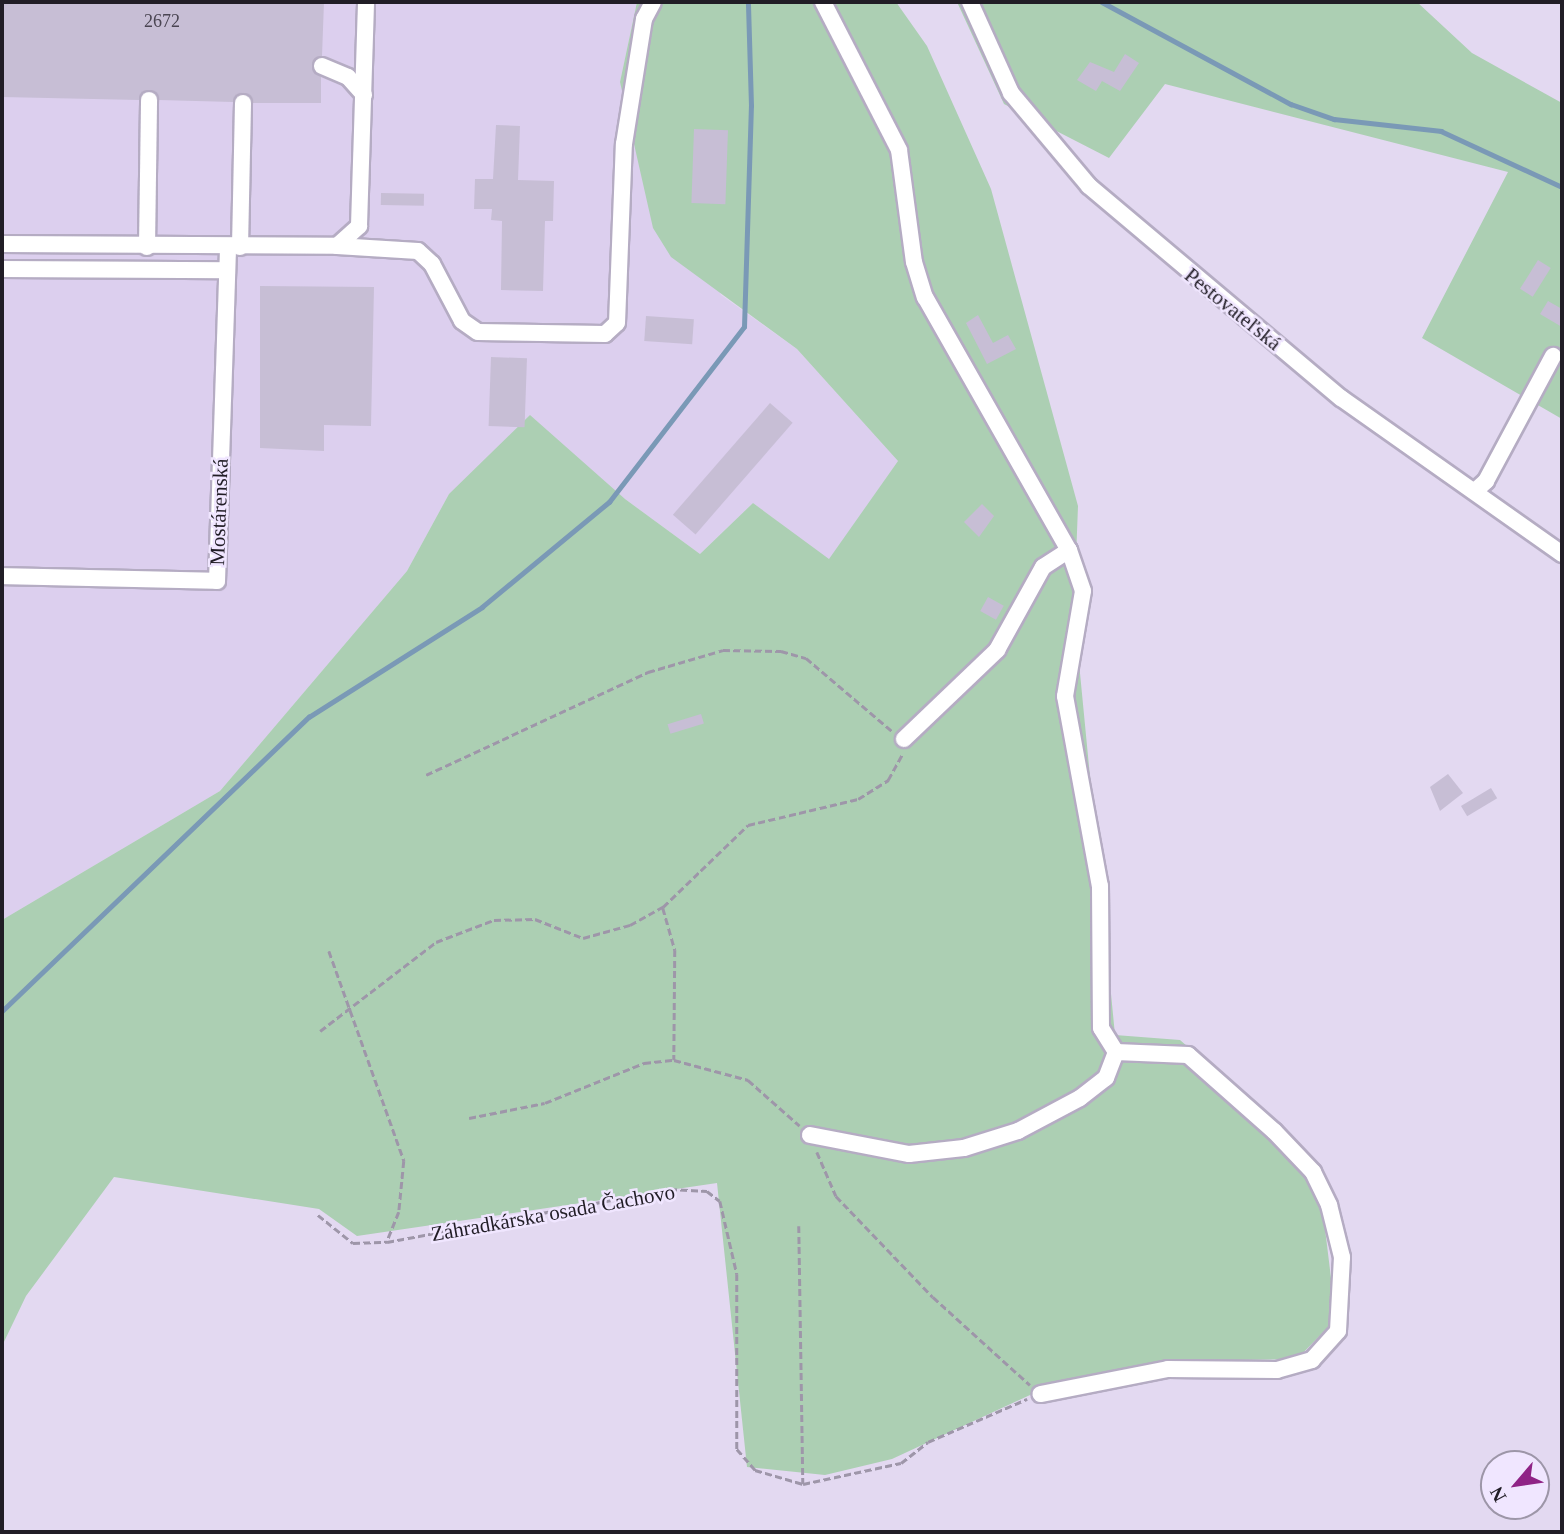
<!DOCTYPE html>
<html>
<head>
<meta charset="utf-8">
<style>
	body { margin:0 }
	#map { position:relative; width:1564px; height:1534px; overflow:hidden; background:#e3d9f1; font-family:"Times New Roman",serif }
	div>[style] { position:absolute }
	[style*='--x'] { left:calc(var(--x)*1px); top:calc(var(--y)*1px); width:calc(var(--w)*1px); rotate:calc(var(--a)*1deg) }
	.built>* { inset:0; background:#dccfee }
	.green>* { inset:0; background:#accfb3 }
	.stream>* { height:4.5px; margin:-2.25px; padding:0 2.25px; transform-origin:2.25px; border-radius:2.25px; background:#7a99b6 }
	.building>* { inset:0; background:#c7bed5; transform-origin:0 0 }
	.path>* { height:2.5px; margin-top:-1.25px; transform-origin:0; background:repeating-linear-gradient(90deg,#9e96a9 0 7px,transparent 0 10.5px) }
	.roads { filter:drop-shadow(2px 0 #b5acc3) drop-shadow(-2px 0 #b5acc3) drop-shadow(0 2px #b5acc3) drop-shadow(0 -2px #b5acc3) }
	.minor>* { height:16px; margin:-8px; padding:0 8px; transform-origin:8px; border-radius:8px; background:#fff }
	span { translate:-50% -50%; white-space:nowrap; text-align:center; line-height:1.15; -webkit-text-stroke:5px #f0e6ff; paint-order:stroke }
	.number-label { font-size:18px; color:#4a4552 }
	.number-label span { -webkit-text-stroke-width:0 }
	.street-label { font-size:21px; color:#211d26 }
	.frame { position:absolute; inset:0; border:4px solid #211d26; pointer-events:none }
	.north { position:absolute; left:1480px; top:1450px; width:70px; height:70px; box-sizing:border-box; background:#f0e6ff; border:2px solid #9d96a8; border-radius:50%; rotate:241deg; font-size:19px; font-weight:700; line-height:28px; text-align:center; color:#211d26 }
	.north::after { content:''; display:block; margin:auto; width:24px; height:32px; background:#8f2386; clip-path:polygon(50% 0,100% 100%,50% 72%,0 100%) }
</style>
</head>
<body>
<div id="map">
	<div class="built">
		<div style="clip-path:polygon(2px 2px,637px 2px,620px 82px,721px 295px,797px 349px,898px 461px,829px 560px,753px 503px,700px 554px,625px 499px,449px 494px,407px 571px,220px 791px,2px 920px)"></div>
	</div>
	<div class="green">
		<div style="clip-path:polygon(637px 2px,896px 2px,927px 46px,991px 189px,1078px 506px,1074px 611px,1115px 1035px,1180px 1040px,1298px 1143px,1321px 1196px,1336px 1319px,1297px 1359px,1167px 1361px,1056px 1383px,892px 1459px,825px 1475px,747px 1467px,717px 1183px,357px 1236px,319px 1209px,114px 1177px,26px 1296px,2px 1346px,2px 920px,220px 791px,407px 571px,449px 494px,530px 415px,625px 499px,700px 554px,753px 503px,829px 559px,898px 461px,797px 349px,671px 257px,653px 228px,620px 82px)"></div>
		<div style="clip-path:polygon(957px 2px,1417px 2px,1472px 53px,1562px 103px,1562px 419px,1422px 338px,1508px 172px,1165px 84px,1109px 158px,1004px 104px)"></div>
	</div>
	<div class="stream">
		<div style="--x:1102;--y:2;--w:215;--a:28.4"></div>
		<div style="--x:1291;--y:104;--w:46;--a:19.2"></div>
		<div style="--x:1334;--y:119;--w:108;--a:6.4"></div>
		<div style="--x:1441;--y:131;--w:133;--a:24.8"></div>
		<div style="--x:2;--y:1011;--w:425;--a:-43.8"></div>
		<div style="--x:309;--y:717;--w:205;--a:-32.4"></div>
		<div style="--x:482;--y:607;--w:165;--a:-39.6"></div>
		<div style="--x:609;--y:502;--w:221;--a:-52.4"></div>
		<div style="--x:744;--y:327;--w:221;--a:-88.2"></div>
		<div style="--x:751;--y:106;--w:104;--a:-91.7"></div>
	</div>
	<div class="building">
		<div style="clip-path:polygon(2px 2px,324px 2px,322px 56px,312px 67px,321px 77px,321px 103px,253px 103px,243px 93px,233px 102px,159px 100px,150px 90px,139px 100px,2px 97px)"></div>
		<div style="clip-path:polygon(1125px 54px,1139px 63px,1120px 91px,1102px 81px,1096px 91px,1077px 80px,1090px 62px,1114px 72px)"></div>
		<div style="clip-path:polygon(496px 125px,520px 126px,518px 180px,554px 181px,553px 221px,545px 221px,543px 291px,501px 290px,502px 221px,491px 220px,492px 209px,474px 209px,475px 179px,493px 179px)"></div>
		<div style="left:694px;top:129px;width:34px;height:74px;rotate:2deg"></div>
		<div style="left:381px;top:193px;width:43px;height:12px;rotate:1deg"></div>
		<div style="left:1538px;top:260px;width:15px;height:34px;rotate:32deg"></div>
		<div style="clip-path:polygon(260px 286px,374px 287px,371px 426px,324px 425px,324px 451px,260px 448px)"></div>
		<div style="clip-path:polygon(1548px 301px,1562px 309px,1562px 327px,1540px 314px)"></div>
		<div style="clip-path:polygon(978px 315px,993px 343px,1008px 335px,1016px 349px,987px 364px,966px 323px)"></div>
		<div style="left:646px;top:316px;width:48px;height:25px;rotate:4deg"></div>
		<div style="left:491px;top:357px;width:36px;height:69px;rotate:2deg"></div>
		<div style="left:770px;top:403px;width:30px;height:148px;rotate:41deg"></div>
		<div style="clip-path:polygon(982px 504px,994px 516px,979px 537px,964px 522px)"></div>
		<div style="left:988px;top:597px;width:18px;height:16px;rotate:29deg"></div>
		<div style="left:701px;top:714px;width:10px;height:35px;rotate:73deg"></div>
		<div style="clip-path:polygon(1448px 774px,1463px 793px,1440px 811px,1430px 787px)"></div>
		<div style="left:1491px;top:788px;width:12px;height:35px;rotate:59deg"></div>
	</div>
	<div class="path">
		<div style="--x:426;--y:775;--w:245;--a:-24.9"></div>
		<div style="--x:648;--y:672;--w:78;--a:-16.3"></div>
		<div style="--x:723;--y:650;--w:58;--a:1"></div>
		<div style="--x:781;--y:651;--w:26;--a:16"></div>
		<div style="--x:806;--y:658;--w:113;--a:40.3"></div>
		<div style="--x:663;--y:908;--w:44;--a:74.1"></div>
		<div style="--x:675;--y:950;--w:110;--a:90.5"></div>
		<div style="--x:329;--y:951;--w:223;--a:70.3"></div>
		<div style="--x:404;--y:1161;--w:51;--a:95.6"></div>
		<div style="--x:399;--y:1212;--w:32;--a:112"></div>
		<div style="--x:320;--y:1031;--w:146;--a:-37.5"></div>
		<div style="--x:436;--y:942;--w:62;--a:-20.8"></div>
		<div style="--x:494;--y:920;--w:41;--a:-1.4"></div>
		<div style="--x:535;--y:919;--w:52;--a:21.6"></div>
		<div style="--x:583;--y:938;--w:49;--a:-15.5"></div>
		<div style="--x:630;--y:925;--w:38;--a:-29"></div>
		<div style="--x:663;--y:907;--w:118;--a:-44"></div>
		<div style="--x:748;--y:825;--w:113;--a:-13.3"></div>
		<div style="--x:858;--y:799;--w:36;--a:-32"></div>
		<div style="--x:888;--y:780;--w:31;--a:-61"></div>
		<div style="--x:469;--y:1118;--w:77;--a:-11.2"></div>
		<div style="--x:545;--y:1103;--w:107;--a:-22"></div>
		<div style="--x:644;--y:1063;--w:30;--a:-6"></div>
		<div style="--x:674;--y:1060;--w:77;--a:15.1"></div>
		<div style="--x:748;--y:1080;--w:69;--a:41.5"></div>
		<div style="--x:817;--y:1152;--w:48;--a:66.6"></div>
		<div style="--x:836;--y:1196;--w:140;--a:46.2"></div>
		<div style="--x:933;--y:1297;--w:131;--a:42.2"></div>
		<div style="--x:318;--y:1215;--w:45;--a:38.7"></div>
		<div style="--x:353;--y:1243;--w:34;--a:-2"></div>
		<div style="--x:387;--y:1242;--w:288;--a:-10.6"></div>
		<div style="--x:670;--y:1189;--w:37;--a:3"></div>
		<div style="--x:707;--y:1191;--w:16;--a:38"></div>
		<div style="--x:720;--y:1201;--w:75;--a:76.9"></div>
		<div style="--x:737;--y:1274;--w:175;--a:90"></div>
		<div style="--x:737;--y:1449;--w:28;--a:49"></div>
		<div style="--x:755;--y:1470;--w:50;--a:16.3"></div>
		<div style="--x:803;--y:1484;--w:100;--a:-12.1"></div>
		<div style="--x:901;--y:1463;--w:34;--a:-38"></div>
		<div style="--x:928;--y:1442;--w:108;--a:-23.5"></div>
		<div style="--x:799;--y:1226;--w:258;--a:89.1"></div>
	</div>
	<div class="roads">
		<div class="minor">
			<div style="--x:823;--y:2;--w:166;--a:62.8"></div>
			<div style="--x:899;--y:150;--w:113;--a:82.4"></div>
			<div style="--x:914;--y:262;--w:37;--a:73"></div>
			<div style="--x:925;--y:297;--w:291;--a:60.4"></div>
			<div style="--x:1069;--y:550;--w:43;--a:71.1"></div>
			<div style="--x:1083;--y:591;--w:107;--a:99.7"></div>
			<div style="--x:1065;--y:696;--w:193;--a:79.6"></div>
			<div style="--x:1100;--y:886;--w:142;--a:89.6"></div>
			<div style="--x:1101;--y:1028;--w:28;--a:58"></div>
			<div style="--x:1116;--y:1052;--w:72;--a:2.4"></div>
			<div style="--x:1188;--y:1055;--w:115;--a:41.5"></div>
			<div style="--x:1274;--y:1131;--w:57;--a:46.4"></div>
			<div style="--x:1313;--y:1172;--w:37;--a:64"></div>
			<div style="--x:1329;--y:1205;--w:54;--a:76"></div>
			<div style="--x:1342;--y:1257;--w:74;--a:93.1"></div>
			<div style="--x:1338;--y:1331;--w:39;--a:132"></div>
			<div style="--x:1312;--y:1360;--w:36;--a:164"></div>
			<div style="--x:1277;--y:1370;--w:109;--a:-179.5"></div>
			<div style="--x:1168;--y:1369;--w:130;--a:168.9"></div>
			<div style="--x:970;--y:2;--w:100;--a:65.7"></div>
			<div style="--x:1011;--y:93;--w:121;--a:50"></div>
			<div style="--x:1089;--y:186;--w:329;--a:40.1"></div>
			<div style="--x:1341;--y:398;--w:271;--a:35.2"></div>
			<div style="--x:322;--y:66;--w:28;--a:23"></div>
			<div style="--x:348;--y:77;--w:24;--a:48"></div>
			<div style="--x:2;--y:244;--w:335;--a:0.3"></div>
			<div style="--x:337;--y:246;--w:30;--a:-42"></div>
			<div style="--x:359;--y:226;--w:224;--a:-88.2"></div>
			<div style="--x:337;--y:246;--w:81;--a:3.5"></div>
			<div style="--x:418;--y:251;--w:19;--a:43"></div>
			<div style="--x:432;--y:264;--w:64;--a:62.2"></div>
			<div style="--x:462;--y:321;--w:19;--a:35"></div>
			<div style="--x:478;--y:332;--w:127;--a:0.9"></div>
			<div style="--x:605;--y:334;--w:16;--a:-43"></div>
			<div style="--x:617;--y:323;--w:179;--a:-87.8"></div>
			<div style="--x:624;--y:144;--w:127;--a:-80.9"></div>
			<div style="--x:644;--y:19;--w:19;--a:-62"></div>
			<div style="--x:147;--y:247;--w:147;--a:-89.2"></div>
			<div style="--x:240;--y:247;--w:144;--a:-88.8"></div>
			<div style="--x:2;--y:269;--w:225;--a:0.3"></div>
			<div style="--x:1475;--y:491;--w:15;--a:-42"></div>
			<div style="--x:1486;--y:481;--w:142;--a:-61.8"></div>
			<div style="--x:2;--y:576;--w:215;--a:1.3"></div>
			<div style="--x:217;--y:581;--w:334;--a:-88.1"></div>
			<div style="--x:904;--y:739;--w:129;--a:-43.7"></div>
			<div style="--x:997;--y:650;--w:95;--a:-61"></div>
			<div style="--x:1043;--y:567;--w:31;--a:-33"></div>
			<div style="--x:810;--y:1135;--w:101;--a:10.9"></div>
			<div style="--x:909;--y:1154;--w:55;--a:-6.2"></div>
			<div style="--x:964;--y:1148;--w:57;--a:-17.5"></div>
			<div style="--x:1018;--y:1131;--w:70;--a:-28"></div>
			<div style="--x:1080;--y:1098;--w:33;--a:-38"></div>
			<div style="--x:1106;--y:1078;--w:28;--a:-69"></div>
		</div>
	</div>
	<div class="number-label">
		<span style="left:162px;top:21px">2672</span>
	</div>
	<div class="street-label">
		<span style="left:1233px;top:309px;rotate:39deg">Pestovateľská</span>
		<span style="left:219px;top:512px;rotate:-88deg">Mostárenská</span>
		<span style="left:553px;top:1213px;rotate:-10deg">Záhradkárska osada Čachovo</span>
	</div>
	<div class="frame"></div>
	<div class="north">N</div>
</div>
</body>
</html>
